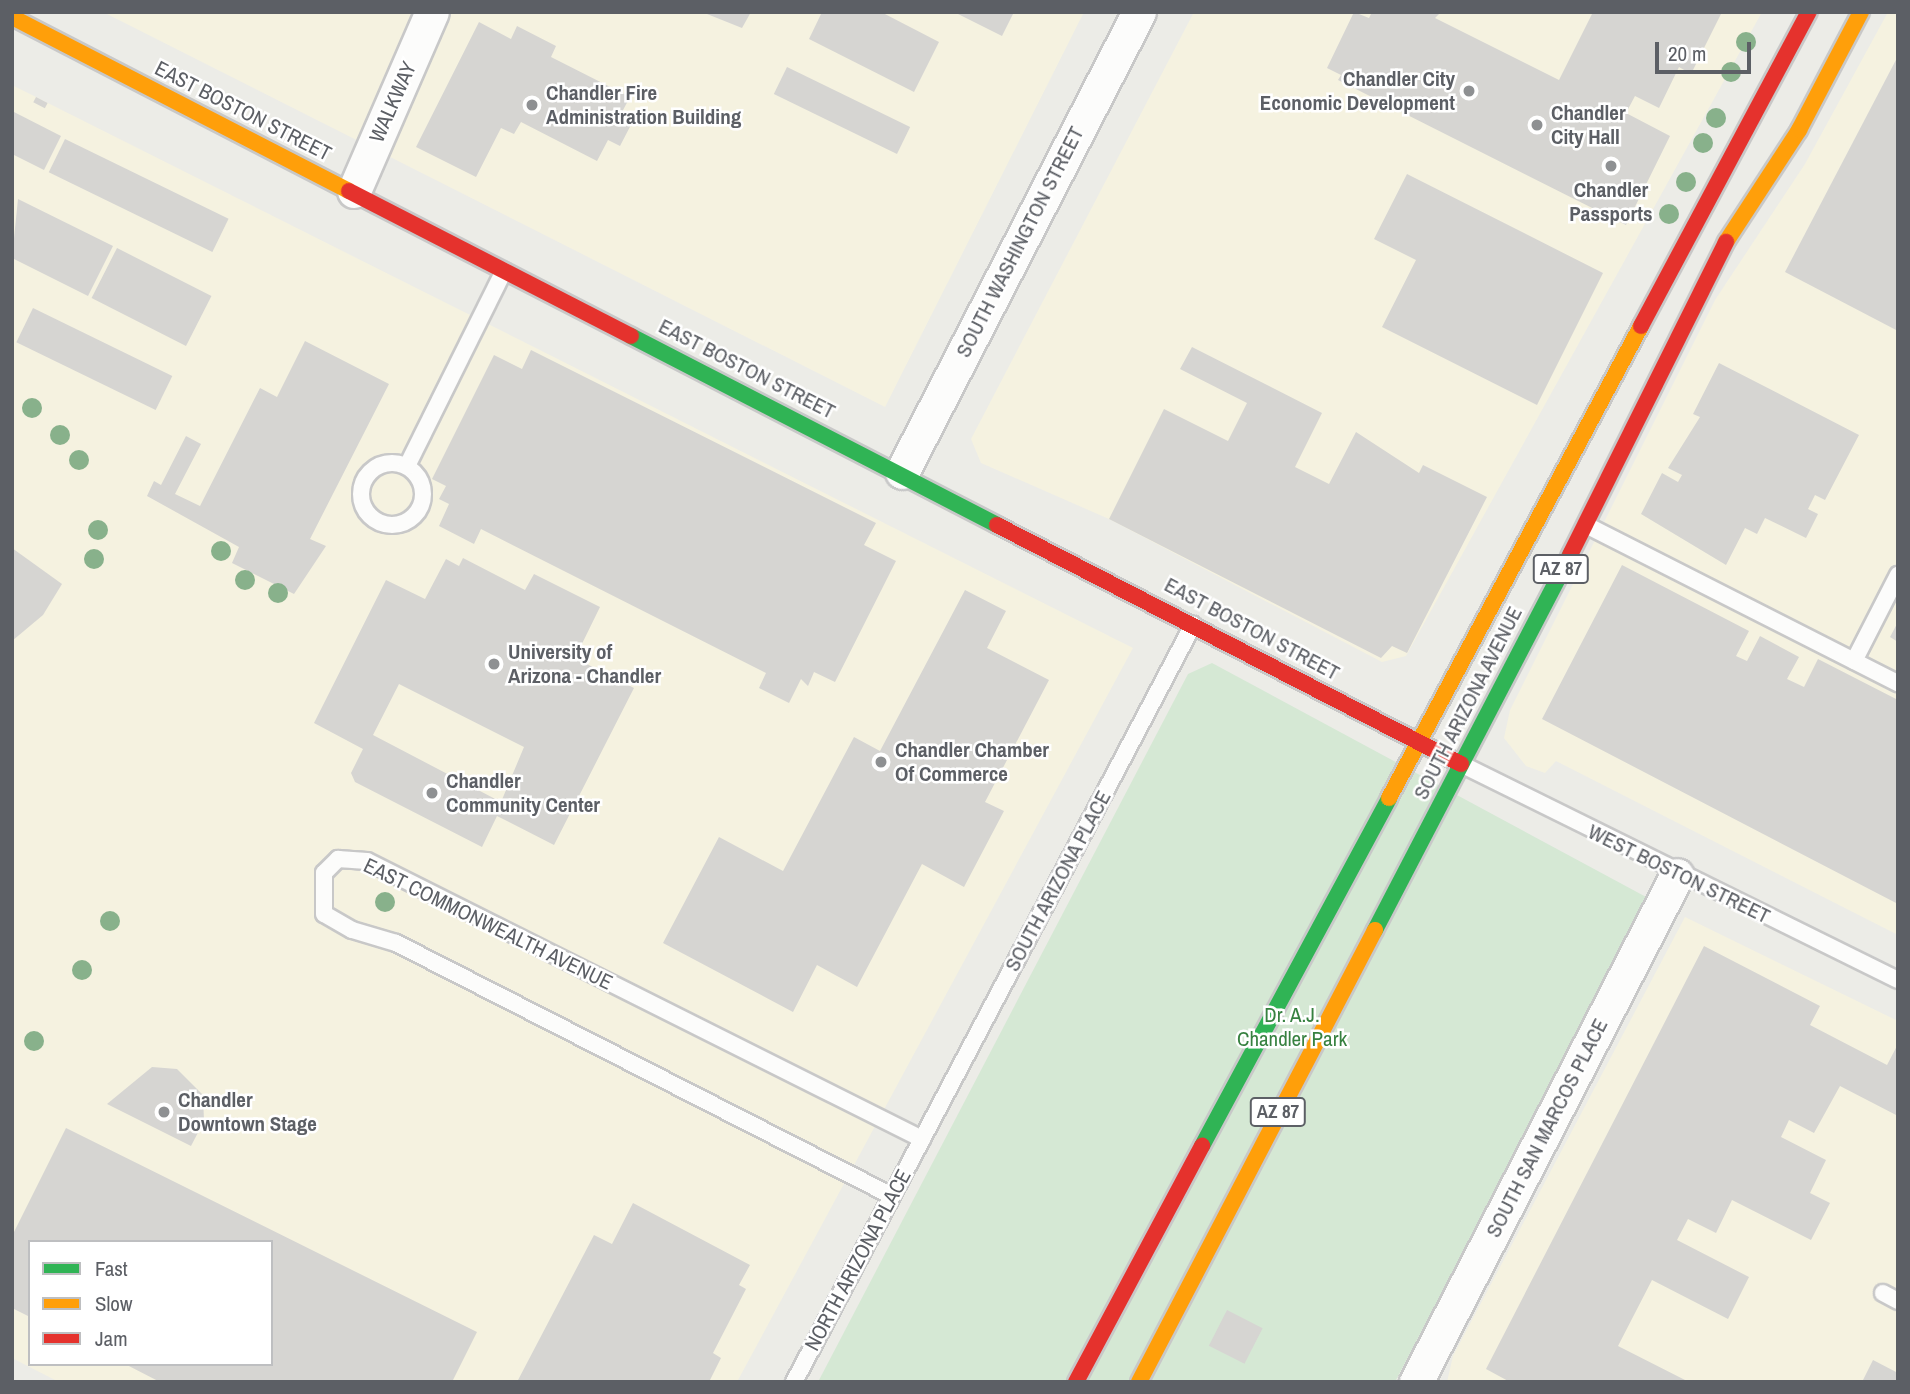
<!DOCTYPE html>
<html>
<head>
<meta charset="utf-8">
<style>
	body { margin:0 }
	#map { position:relative; width:1910px; height:1394px; overflow:hidden; background:#ecece7; font-family:"Archivo Narrow",sans-serif }
	div>[style] { position:absolute }
	[style*='--x'] { left:calc(var(--x)*1px); top:calc(var(--y)*1px); width:calc(var(--w)*1px); rotate:calc(var(--a)*1deg) }
	.commercial>* { inset:0; background:#f5f2e0 }
	.green>* { inset:0; background:#d5e8d4 }
	.building>* { inset:0; background:#d6d5d2; transform-origin:0 0 }
	.roads { filter:drop-shadow(2px 0 #c8c8c8) drop-shadow(-2px 0 #c8c8c8) drop-shadow(0 2px #c8c8c8) drop-shadow(0 -2px #c8c8c8) }
	.lane>* { height:16px; margin:-8px; padding:0 8px; transform-origin:8px; border-radius:8px; background:#fcfcfb }
	.lane>.ring { margin:-8px; padding:0; box-sizing:content-box; background:none; border:16px solid #fcfcfb; border-radius:50% }
	.street>* { height:33px; margin:-16.5px; padding:0 16.5px; transform-origin:16.5px; border-radius:16.5px; background:#fcfcfb }
	.fast>* { height:16px; margin:-8px; padding:0 8px; transform-origin:8px; border-radius:8px; background:#30b455 }
	.slow>* { height:16px; margin:-8px; padding:0 8px; transform-origin:8px; border-radius:8px; background:#ff9f0a }
	.jam>* { height:16px; margin:-8px; padding:0 8px; transform-origin:8px; border-radius:8px; background:#e5322d }
	.trees>* { width:20px; height:20px; margin:-10px; border-radius:50%; background:#88b18b }
	.dots>* { width:19px; height:19px; translate:-50% -50%; box-sizing:border-box; border:4px solid #fff; border-radius:50% }
	span { translate:-50% -50%; white-space:nowrap; text-align:center; line-height:1.15; -webkit-text-stroke:5px #fff; paint-order:stroke }
	.shield-label span { padding:2px 5px; background:#fff; border:2px solid; border-radius:5px; -webkit-text-stroke-width:0 }
	.shield-label { font-size:19px; color:#5c5f65; font-weight:700 }
	.poi-label { font-size:21px; color:#5c5f65; font-weight:700 }
	.right { translate:-100% -50%; text-align:right }
	.left { translate:0 -50%; text-align:left }
	.street-label { font-size:21px; color:#5c5f65 }
	.park-label { font-size:21px; color:#378140 }
	.frame { position:absolute; inset:0; border:14px solid #5c5f65; pointer-events:none }
	.legend { position:absolute; left:28px; top:1240px; width:245px; height:126px; box-sizing:border-box; background:#fff; border:2px solid #bebfc1; margin:0; padding:9px 12px; list-style:none; font-size:21px; color:#5c5f65 }
	.legend li { display:flex; align-items:center; gap:14px; height:35px }
	.legend b { width:35px; border:2px solid #bebfc1 }
	.scale { position:absolute; left:1655px; top:42px; width:96px; height:32px; box-sizing:border-box; border:4px solid #5c5f65; border-top:0; padding-left:9px; font-size:21px; line-height:24px; white-space:nowrap; color:#5c5f65; -webkit-text-stroke:5px #fff; paint-order:stroke }
</style>
</head>
<body>
<div id="map">
	<div class="commercial">
		<div style="clip-path:polygon(103px 12px,1084px 12px,885px 407px)"></div>
		<div style="clip-path:polygon(1194px 12px,1762px 12px,1406px 656px,1382px 662px,1109px 519px,981px 463px,971px 439px)"></div>
		<div style="clip-path:polygon(1888px 12px,1898px 12px,1898px 935px,1556px 761px,1545px 773px,1526px 766px,1504px 738px,1510px 710px,1715px 300px,1805px 164px)"></div>
		<div style="clip-path:polygon(evenodd,12px 85px,1133px 648px,737px 1382px,59px 1382px,12px 1358px,12px 85px,30px 1242px,271px 1242px,271px 1364px,30px 1364px,30px 1242px)"></div>
		<div style="clip-path:polygon(1685px 917px,1898px 1021px,1898px 1382px,1447px 1382px,1453px 1356px)"></div>
	</div>
	<div class="green">
		<div style="clip-path:polygon(1212px 663px,1648px 898px,1395px 1382px,818px 1382px,1188px 674px)"></div>
	</div>
	<div class="building">
		<div style="clip-path:polygon(702px 12px,751px 12px,742px 28px)"></div>
		<div style="clip-path:polygon(822px 12px,881px 12px,939px 42px,914px 92px,809px 39px)"></div>
		<div style="clip-path:polygon(954px 12px,1014px 12px,1002px 36px)"></div>
		<div style="clip-path:polygon(1354px 12px,1369px 18px,1372px 12px,1441px 12px,1435px 18px,1559px 80px,1593px 12px,1722px 12px,1691px 74px,1679px 67px,1659px 108px,1635px 96px,1626px 113px,1670px 136px,1626px 225px,1338px 80px,1341px 75px,1327px 68px)"></div>
		<div style="clip-path:polygon(479px 22px,511px 39px,517px 26px,556px 46px,551px 57px,630px 97px,622px 112px,634px 119px,620px 146px,608px 140px,597px 161px,521px 122px,514px 134px,501px 128px,476px 177px,416px 147px)"></div>
		<div style="clip-path:polygon(1898px 56px,1898px 331px,1785px 272px)"></div>
		<div style="left:787px;top:67px;width:137px;height:30px;rotate:26deg"></div>
		<div style="left:36px;top:97px;width:13px;height:6px;rotate:27deg"></div>
		<div style="clip-path:polygon(12px 111px,61px 136px,44px 170px,12px 154px)"></div>
		<div style="left:65px;top:139px;width:182px;height:37px;rotate:26deg"></div>
		<div style="clip-path:polygon(1407px 174px,1603px 273px,1537px 405px,1382px 327px,1416px 260px,1374px 239px)"></div>
		<div style="clip-path:polygon(18px 199px,113px 246px,88px 296px,12px 258px)"></div>
		<div style="left:117px;top:248px;width:106px;height:56px;rotate:27deg"></div>
		<div style="left:33px;top:308px;width:155px;height:38px;rotate:26deg"></div>
		<div style="clip-path:polygon(305px 341px,389px 384px,310px 539px,326px 546px,294px 594px,232px 563px,239px 547px,147px 496px,154px 481px,161px 485px,186px 436px,201px 444px,175px 494px,200px 506px,260px 388px,277px 397px)"></div>
		<div style="clip-path:polygon(1192px 347px,1322px 413px,1295px 467px,1329px 484px,1356px 432px,1419px 473px,1423px 465px,1487px 497px,1407px 653px,1392px 646px,1381px 658px,1109px 519px,1164px 409px,1228px 441px,1247px 403px,1180px 369px)"></div>
		<div style="clip-path:polygon(531px 350px,876px 523px,864px 545px,896px 561px,835px 682px,814px 672px,808px 686px,801px 679px,789px 703px,759px 688px,766px 673px,481px 529px,474px 544px,439px 526px,449px 504px,439px 499px,446px 486px,432px 479px,494px 355px,522px 369px)"></div>
		<div style="clip-path:polygon(1719px 363px,1859px 435px,1825px 500px,1815px 495px,1808px 509px,1818px 514px,1806px 538px,1765px 518px,1757px 534px,1745px 528px,1726px 565px,1641px 514px,1662px 473px,1678px 482px,1682px 475px,1668px 468px,1700px 417px,1693px 414px)"></div>
		<div style="clip-path:polygon(12px 548px,62px 584px,43px 615px,12px 641px)"></div>
		<div style="clip-path:polygon(evenodd,463px 558px,525px 590px,534px 574px,600px 607px,575px 658px,634px 688px,554px 845px,497px 816px,482px 847px,355px 782px,351px 773px,363px 749px,314px 723px,386px 580px,425px 599px,446px 559px,459px 566px,463px 558px,399px 684px,524px 747px,501px 802px,373px 735px,399px 684px)"></div>
		<div style="clip-path:polygon(1622px 565px,1749px 631px,1736px 656px,1747px 661px,1760px 636px,1799px 657px,1787px 679px,1804px 687px,1818px 659px,1898px 700px,1898px 904px,1542px 719px)"></div>
		<div style="clip-path:polygon(965px 590px,1006px 611px,987px 648px,1049px 680px,985px 802px,1004px 811px,964px 887px,922px 864px,857px 987px,817px 965px,793px 1012px,663px 943px,719px 837px,783px 871px,854px 737px,880px 751px)"></div>
		<div style="clip-path:polygon(1898px 622px,1898px 642px,1890px 637px)"></div>
		<div style="clip-path:polygon(1704px 946px,1820px 1006px,1810px 1025px,1887px 1065px,1898px 1044px,1898px 1116px,1840px 1086px,1814px 1133px,1789px 1120px,1781px 1137px,1826px 1160px,1810px 1193px,1830px 1203px,1811px 1240px,1732px 1200px,1716px 1233px,1688px 1219px,1677px 1240px,1749px 1277px,1728px 1319px,1652px 1280px,1618px 1346px,1689px 1382px,1510px 1382px,1486px 1369px)"></div>
		<div style="clip-path:polygon(152px 1067px,177px 1069px,203px 1095px,204px 1121px,191px 1146px,107px 1104px)"></div>
		<div style="clip-path:polygon(66px 1128px,477px 1332px,452px 1382px,160px 1382px,125px 1364px,271px 1364px,271px 1242px,30px 1242px,30px 1317px,12px 1308px,12px 1236px)"></div>
		<div style="clip-path:polygon(633px 1203px,750px 1265px,739px 1285px,746px 1289px,713px 1353px,721px 1358px,709px 1382px,517px 1382px,594px 1235px,612px 1244px)"></div>
		<div style="left:1227px;top:1310px;width:40px;height:40px;rotate:27deg"></div>
		<div style="clip-path:polygon(1873px 1360px,1898px 1373px,1898px 1382px,1862px 1382px)"></div>
	</div>
	<div class="roads">
		<div class="lane">
			<div class="ring" style="left:361px;top:463px;width:46px;height:46px"></div>
			<div style="--x:407;--y:466;--w:218;--a:-63.6"></div>
			<div style="--x:1586;--y:525;--w:350;--a:26.9"></div>
			<div style="--x:1854;--y:661;--w:97;--a:-62.9"></div>
			<div style="--x:1461;--y:764;--w:487;--a:26.3"></div>
			<div style="--x:892;--y:1196;--w:557;--a:-152.97"></div>
			<div style="--x:396;--y:943;--w:46;--a:-163.5"></div>
			<div style="--x:352;--y:930;--w:32;--a:-150"></div>
			<div style="--x:324;--y:914;--w:41;--a:-90"></div>
			<div style="--x:324;--y:873;--w:20;--a:-45"></div>
			<div style="--x:338;--y:859;--w:29;--a:4"></div>
			<div style="--x:367;--y:861;--w:621;--a:26.61"></div>
			<div style="--x:1883;--y:1293;--w:17;--a:28"></div>
			<div style="--x:794;--y:1382;--w:856;--a:-62.21"></div>
		</div>
		<div class="street">
			<div style="--x:354;--y:191;--w:195;--a:-66.5"></div>
			<div style="--x:902;--y:472;--w:517;--a:-62.74"></div>
			<div style="--x:1416;--y:1382;--w:570;--a:-62.76"></div>
		</div>
		<div class="fast">
			<div style="--x:631;--y:336;--w:412;--a:27.3"></div>
			<div style="--x:1375;--y:930;--w:423;--a:-62.5"></div>
			<div style="--x:1202;--y:1146;--w:395;--a:-61.7"></div>
		</div>
		<div class="slow">
			<div style="--x:12;--y:17;--w:379;--a:27.3"></div>
			<div style="--x:1726;--y:242;--w:134;--a:-56.9"></div>
			<div style="--x:1799;--y:130;--w:133;--a:-62.3"></div>
			<div style="--x:1389;--y:798;--w:535;--a:-61.9"></div>
			<div style="--x:1139;--y:1382;--w:510;--a:-62.43"></div>
		</div>
		<div class="jam">
			<div style="--x:349;--y:191;--w:317;--a:27.2"></div>
			<div style="--x:1641;--y:326;--w:356;--a:-61.9"></div>
			<div style="--x:997;--y:525;--w:522;--a:27.25"></div>
			<div style="--x:1570;--y:555;--w:350;--a:-63.5"></div>
			<div style="--x:1076;--y:1382;--w:268;--a:-61.9"></div>
		</div>
	</div>
	<div class="trees">
		<div style="left:1746px;top:42px"></div>
		<div style="left:1731px;top:72px"></div>
		<div style="left:1716px;top:118px"></div>
		<div style="left:1703px;top:143px"></div>
		<div style="left:1686px;top:182px"></div>
		<div style="left:1669px;top:214px"></div>
		<div style="left:32px;top:408px"></div>
		<div style="left:60px;top:435px"></div>
		<div style="left:79px;top:460px"></div>
		<div style="left:98px;top:530px"></div>
		<div style="left:221px;top:551px"></div>
		<div style="left:94px;top:559px"></div>
		<div style="left:245px;top:580px"></div>
		<div style="left:278px;top:593px"></div>
		<div style="left:385px;top:902px"></div>
		<div style="left:110px;top:921px"></div>
		<div style="left:82px;top:970px"></div>
		<div style="left:34px;top:1041px"></div>
	</div>
	<div class="dots">
		<div style="left:1469px;top:91px;background:#8e9092"></div>
		<div style="left:532px;top:105px;background:#8e9092"></div>
		<div style="left:1537px;top:125px;background:#8e9092"></div>
		<div style="left:1611px;top:166px;background:#8e9092"></div>
		<div style="left:494px;top:664px;background:#8e9092"></div>
		<div style="left:881px;top:762px;background:#8e9092"></div>
		<div style="left:432px;top:793px;background:#8e9092"></div>
		<div style="left:164px;top:1112px;background:#8e9092"></div>
	</div>
	<div class="shield-label">
		<span style="left:1561px;top:569px">AZ 87</span>
		<span style="left:1278px;top:1112px">AZ 87</span>
	</div>
	<div class="poi-label">
		<span class="right" style="left:1455px;top:91px">Chandler City<br>Economic Development</span>
		<span class="left" style="left:546px;top:105px">Chandler Fire<br>Administration Building</span>
		<span class="left" style="left:1551px;top:125px">Chandler<br>City Hall</span>
		<span style="left:1611px;top:202px">Chandler<br>Passports</span>
		<span class="left" style="left:508px;top:664px">University of<br>Arizona - Chandler</span>
		<span class="left" style="left:895px;top:762px">Chandler Chamber<br>Of Commerce</span>
		<span class="left" style="left:446px;top:793px">Chandler<br>Community Center</span>
		<span class="left" style="left:178px;top:1112px">Chandler<br>Downtown Stage</span>
	</div>
	<div class="street-label">
		<span style="left:393px;top:102px;rotate:-66deg">WALKWAY</span>
		<span style="left:243px;top:111px;rotate:27deg">EAST BOSTON STREET</span>
		<span style="left:1020px;top:242px;rotate:-63deg">SOUTH WASHINGTON STREET</span>
		<span style="left:747px;top:369px;rotate:27deg">EAST BOSTON STREET</span>
		<span style="left:1252px;top:629px;rotate:28deg">EAST BOSTON STREET</span>
		<span style="left:1468px;top:703px;rotate:-63deg">SOUTH ARIZONA AVENUE</span>
		<span style="left:1679px;top:874px;rotate:26deg">WEST BOSTON STREET</span>
		<span style="left:1058px;top:881px;rotate:-62deg">SOUTH ARIZONA PLACE</span>
		<span style="left:488px;top:924px;rotate:26deg">EAST COMMONWEALTH AVENUE</span>
		<span style="left:1547px;top:1128px;rotate:-63deg">SOUTH SAN MARCOS PLACE</span>
		<span style="left:858px;top:1260px;rotate:-62deg">NORTH ARIZONA PLACE</span>
	</div>
	<div class="park-label">
		<span style="left:1292px;top:1027px">Dr. A.J.<br>Chandler Park</span>
	</div>
	<div class="frame"></div>
	<ul class="legend">
	<li><b style="height:9px;background:#30b455"></b>Fast</li>
	<li><b style="height:9px;background:#ff9f0a"></b>Slow</li>
	<li><b style="height:9px;background:#e5322d"></b>Jam</li>
	</ul>
	<div class="scale">20 m</div>
</div>
</body>
</html>
